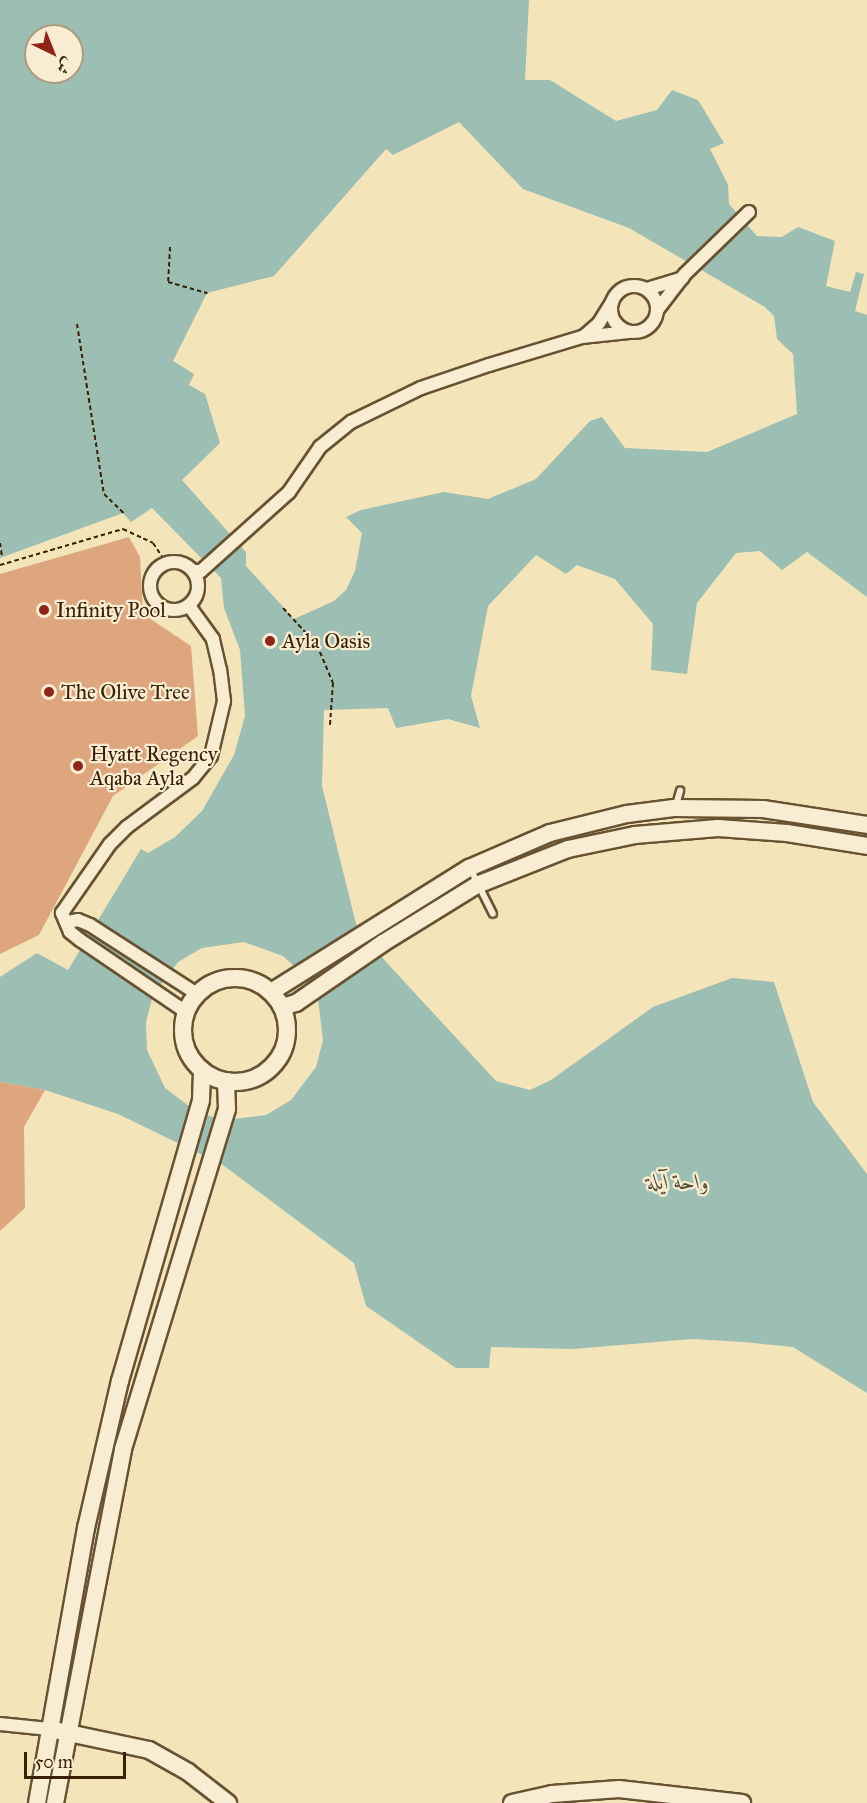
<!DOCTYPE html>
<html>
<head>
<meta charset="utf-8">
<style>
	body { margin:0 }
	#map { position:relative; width:867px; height:1803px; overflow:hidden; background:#f4e4ba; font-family:"IM FELL Great Primer",Amiri,serif }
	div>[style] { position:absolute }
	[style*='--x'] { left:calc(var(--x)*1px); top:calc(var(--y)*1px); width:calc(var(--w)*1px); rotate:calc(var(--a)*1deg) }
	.water>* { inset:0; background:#9cbeb3 }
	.building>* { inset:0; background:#dda67f }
	.path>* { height:2px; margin-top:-1px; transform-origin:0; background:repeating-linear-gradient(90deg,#382104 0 4.5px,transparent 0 7.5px) }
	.roads { filter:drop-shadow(2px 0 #675232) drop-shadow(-2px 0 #675232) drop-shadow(0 2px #675232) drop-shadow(0 -2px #675232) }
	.lane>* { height:6px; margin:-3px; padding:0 3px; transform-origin:3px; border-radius:3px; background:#f8edd2 }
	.street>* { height:12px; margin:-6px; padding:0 6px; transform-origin:6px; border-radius:6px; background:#f8edd2 }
	.street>.ring { margin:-6px; padding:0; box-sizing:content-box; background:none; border:12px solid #f8edd2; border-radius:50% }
	.secondary>* { height:16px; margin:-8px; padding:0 8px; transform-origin:8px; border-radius:8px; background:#f8edd2 }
	.secondary>.ring { margin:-8px; padding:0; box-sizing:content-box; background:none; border:16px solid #f8edd2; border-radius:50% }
	.dots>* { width:16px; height:16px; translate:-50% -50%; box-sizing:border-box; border:3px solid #f8edd2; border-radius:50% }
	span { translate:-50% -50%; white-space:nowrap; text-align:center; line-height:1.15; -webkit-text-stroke:4.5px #f8edd2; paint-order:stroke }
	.poi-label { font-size:21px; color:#382104 }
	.left { translate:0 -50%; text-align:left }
	.water-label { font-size:22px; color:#565039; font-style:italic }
	.north { position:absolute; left:24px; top:24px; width:60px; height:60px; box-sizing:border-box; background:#f8edd2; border:2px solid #ab9b80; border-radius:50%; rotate:137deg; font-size:16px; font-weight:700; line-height:24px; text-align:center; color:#382104 }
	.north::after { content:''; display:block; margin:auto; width:21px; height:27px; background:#8f2418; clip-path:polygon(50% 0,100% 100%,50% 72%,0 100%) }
	.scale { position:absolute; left:24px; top:1752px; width:102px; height:27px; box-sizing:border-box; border:3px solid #382104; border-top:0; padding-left:8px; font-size:18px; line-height:21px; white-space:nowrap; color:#382104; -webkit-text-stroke:4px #f8edd2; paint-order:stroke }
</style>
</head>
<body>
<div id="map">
	<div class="water">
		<div style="clip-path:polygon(evenodd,0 0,529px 0,525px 80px,550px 80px,616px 121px,657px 110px,672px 90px,698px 100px,724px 143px,710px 149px,728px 185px,729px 204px,757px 236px,782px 237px,798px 227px,835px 241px,826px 286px,850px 292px,856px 272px,864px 274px,855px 311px,867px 315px,867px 597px,807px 552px,782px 570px,760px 551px,736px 553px,697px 603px,687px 674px,651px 670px,653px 624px,615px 579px,577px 565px,566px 574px,536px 555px,488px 606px,471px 696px,480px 728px,448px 719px,396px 728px,388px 708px,324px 710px,322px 786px,356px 924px,387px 963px,496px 1081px,530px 1090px,551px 1080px,653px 1007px,732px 978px,774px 982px,813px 1102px,867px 1174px,867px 1393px,793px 1347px,743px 1342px,692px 1339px,573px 1349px,491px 1347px,489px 1368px,456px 1368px,366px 1306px,354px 1263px,223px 1165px,118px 1114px,45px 1090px,0 1082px,0 977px,37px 953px,68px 970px,141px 849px,148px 853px,175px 837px,202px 811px,234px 755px,245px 716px,240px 650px,224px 608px,221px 578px,152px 508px,131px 522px,123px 513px,0 558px,0 0,36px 36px,72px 36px,72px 72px,36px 72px,36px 36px,0 0,459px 122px,523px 189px,629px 228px,765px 307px,774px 316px,777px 339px,793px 354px,797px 414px,707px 452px,625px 448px,602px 417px,590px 421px,536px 479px,488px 499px,444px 492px,361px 510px,346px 517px,362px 533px,355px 571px,346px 590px,334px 601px,294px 619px,246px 566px,246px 552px,182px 480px,220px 443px,205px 394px,189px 385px,194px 374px,173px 361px,207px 293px,274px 276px,386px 149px,393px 155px,459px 122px,0 0,244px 942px,283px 956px,304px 975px,318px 999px,323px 1040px,316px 1067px,291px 1100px,266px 1115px,225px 1120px,198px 1113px,165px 1088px,147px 1050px,146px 1022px,153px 995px,178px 962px,202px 948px,244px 942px)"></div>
	</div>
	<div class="building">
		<div style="clip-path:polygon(129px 537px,140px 557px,143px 614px,191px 646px,198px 736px,113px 796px,39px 935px,0 954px,0 574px)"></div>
		<div style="clip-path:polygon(0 1082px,45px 1090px,24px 1127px,25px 1208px,0 1231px)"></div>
	</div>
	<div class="path">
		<div style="--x:170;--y:247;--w:35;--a:93"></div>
		<div style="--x:168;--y:282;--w:41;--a:15.8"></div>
		<div style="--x:77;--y:324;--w:172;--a:81"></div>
		<div style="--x:104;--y:494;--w:28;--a:44"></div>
		<div style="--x:0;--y:543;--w:15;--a:82"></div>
		<div style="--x:0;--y:565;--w:128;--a:-16.3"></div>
		<div style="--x:123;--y:529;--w:33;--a:25"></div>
		<div style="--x:153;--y:543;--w:23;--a:56"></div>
		<div style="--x:283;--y:608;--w:50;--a:47.4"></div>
		<div style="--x:317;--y:645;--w:41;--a:67.2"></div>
		<div style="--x:333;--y:683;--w:42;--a:94.1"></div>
	</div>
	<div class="roads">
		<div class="lane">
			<div style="--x:676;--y:805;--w:15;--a:-74"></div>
			<div style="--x:470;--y:868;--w:51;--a:63.4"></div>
		</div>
		<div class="street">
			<div class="ring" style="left:611px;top:286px;width:34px;height:34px"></div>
			<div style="--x:647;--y:289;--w:37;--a:-17"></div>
			<div style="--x:658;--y:309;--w:44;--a:-52.4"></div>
			<div style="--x:685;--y:274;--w:89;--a:-44.1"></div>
			<div style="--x:583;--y:337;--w:21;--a:-41"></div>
			<div style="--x:599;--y:323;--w:25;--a:-58"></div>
			<div class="ring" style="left:150px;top:562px;width:36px;height:36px"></div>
			<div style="--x:194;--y:571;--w:7;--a:0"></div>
			<div style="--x:201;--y:571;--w:118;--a:-41.9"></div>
			<div style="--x:289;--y:492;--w:55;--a:-55.4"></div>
			<div style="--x:320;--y:447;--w:40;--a:-39"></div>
			<div style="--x:351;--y:422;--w:78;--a:-25.9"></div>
			<div style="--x:421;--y:388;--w:72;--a:-18.7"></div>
			<div style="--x:489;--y:365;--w:97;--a:-16.8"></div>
			<div style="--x:582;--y:337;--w:47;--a:-6.1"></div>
			<div style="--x:67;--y:922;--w:11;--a:-10"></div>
			<div style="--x:78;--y:920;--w:13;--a:23"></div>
			<div style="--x:90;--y:925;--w:127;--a:32.8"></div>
			<div style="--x:186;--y:1012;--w:128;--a:-145.8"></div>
			<div style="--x:80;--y:940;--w:13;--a:-141"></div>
			<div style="--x:70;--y:932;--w:21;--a:-113"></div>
			<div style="--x:62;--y:913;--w:84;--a:-55.2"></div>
			<div style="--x:110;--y:844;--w:24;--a:-45"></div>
			<div style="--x:127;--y:827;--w:82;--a:-36.6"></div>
			<div style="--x:193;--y:778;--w:28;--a:-51"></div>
			<div style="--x:211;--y:756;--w:57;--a:-76.7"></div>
			<div style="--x:224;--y:701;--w:31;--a:-97"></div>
			<div style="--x:220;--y:670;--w:32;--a:-103"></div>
			<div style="--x:213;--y:639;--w:41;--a:-126"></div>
			<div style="--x:0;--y:1724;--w:49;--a:5.8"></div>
		</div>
		<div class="secondary">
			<div class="ring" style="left:183px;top:978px;width:88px;height:88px"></div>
			<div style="--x:271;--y:992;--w:234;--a:-32.1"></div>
			<div style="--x:469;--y:868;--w:88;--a:-23.4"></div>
			<div style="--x:550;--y:833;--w:79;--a:-13.9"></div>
			<div style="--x:627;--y:814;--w:47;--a:-7.3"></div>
			<div style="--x:674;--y:808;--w:89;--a:0.6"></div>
			<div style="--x:763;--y:809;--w:105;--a:8.7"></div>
			<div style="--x:282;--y:1007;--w:15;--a:-16"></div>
			<div style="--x:296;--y:1003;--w:106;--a:-34.6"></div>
			<div style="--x:383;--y:943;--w:110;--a:-31.7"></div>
			<div style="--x:477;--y:885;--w:98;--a:-21.6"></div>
			<div style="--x:568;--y:849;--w:68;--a:-11.8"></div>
			<div style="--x:635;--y:835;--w:83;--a:-4.8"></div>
			<div style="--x:718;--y:828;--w:69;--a:4.1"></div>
			<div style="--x:787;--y:833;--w:81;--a:9.2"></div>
			<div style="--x:59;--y:1731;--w:92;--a:11.9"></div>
			<div style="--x:149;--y:1750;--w:45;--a:29.4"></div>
			<div style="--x:188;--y:1772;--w:51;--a:37.8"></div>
			<div style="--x:37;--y:1803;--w:279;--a:-79.9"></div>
			<div style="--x:86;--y:1528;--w:151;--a:-77"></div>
			<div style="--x:120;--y:1381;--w:292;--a:-73.9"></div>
			<div style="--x:201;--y:1100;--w:30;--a:-88"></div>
			<div style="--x:55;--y:1803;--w:360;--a:-79.1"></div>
			<div style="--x:123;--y:1449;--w:356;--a:-73"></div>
			<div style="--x:227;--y:1109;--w:28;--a:-92"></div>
			<div style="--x:512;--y:1803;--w:41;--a:-12.7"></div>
			<div style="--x:552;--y:1794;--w:67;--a:-4.3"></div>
			<div style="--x:619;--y:1789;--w:124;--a:6.5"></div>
		</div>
	</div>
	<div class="dots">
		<div style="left:44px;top:610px;background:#8f2418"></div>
		<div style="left:270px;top:641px;background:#8f2418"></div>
		<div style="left:49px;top:692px;background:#8f2418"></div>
		<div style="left:78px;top:766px;background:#8f2418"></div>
	</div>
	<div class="poi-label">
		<span class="left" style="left:56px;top:610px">Infinity Pool</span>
		<span class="left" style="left:282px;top:641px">Ayla Oasis</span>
		<span class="left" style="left:61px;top:692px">The Olive Tree</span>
		<span class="left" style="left:90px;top:766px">Hyatt Regency<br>Aqaba Ayla</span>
	</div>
	<div class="water-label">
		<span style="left:678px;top:1182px">واحة آيلة</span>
	</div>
	<div class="north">ش</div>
	<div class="scale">50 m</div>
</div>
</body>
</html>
